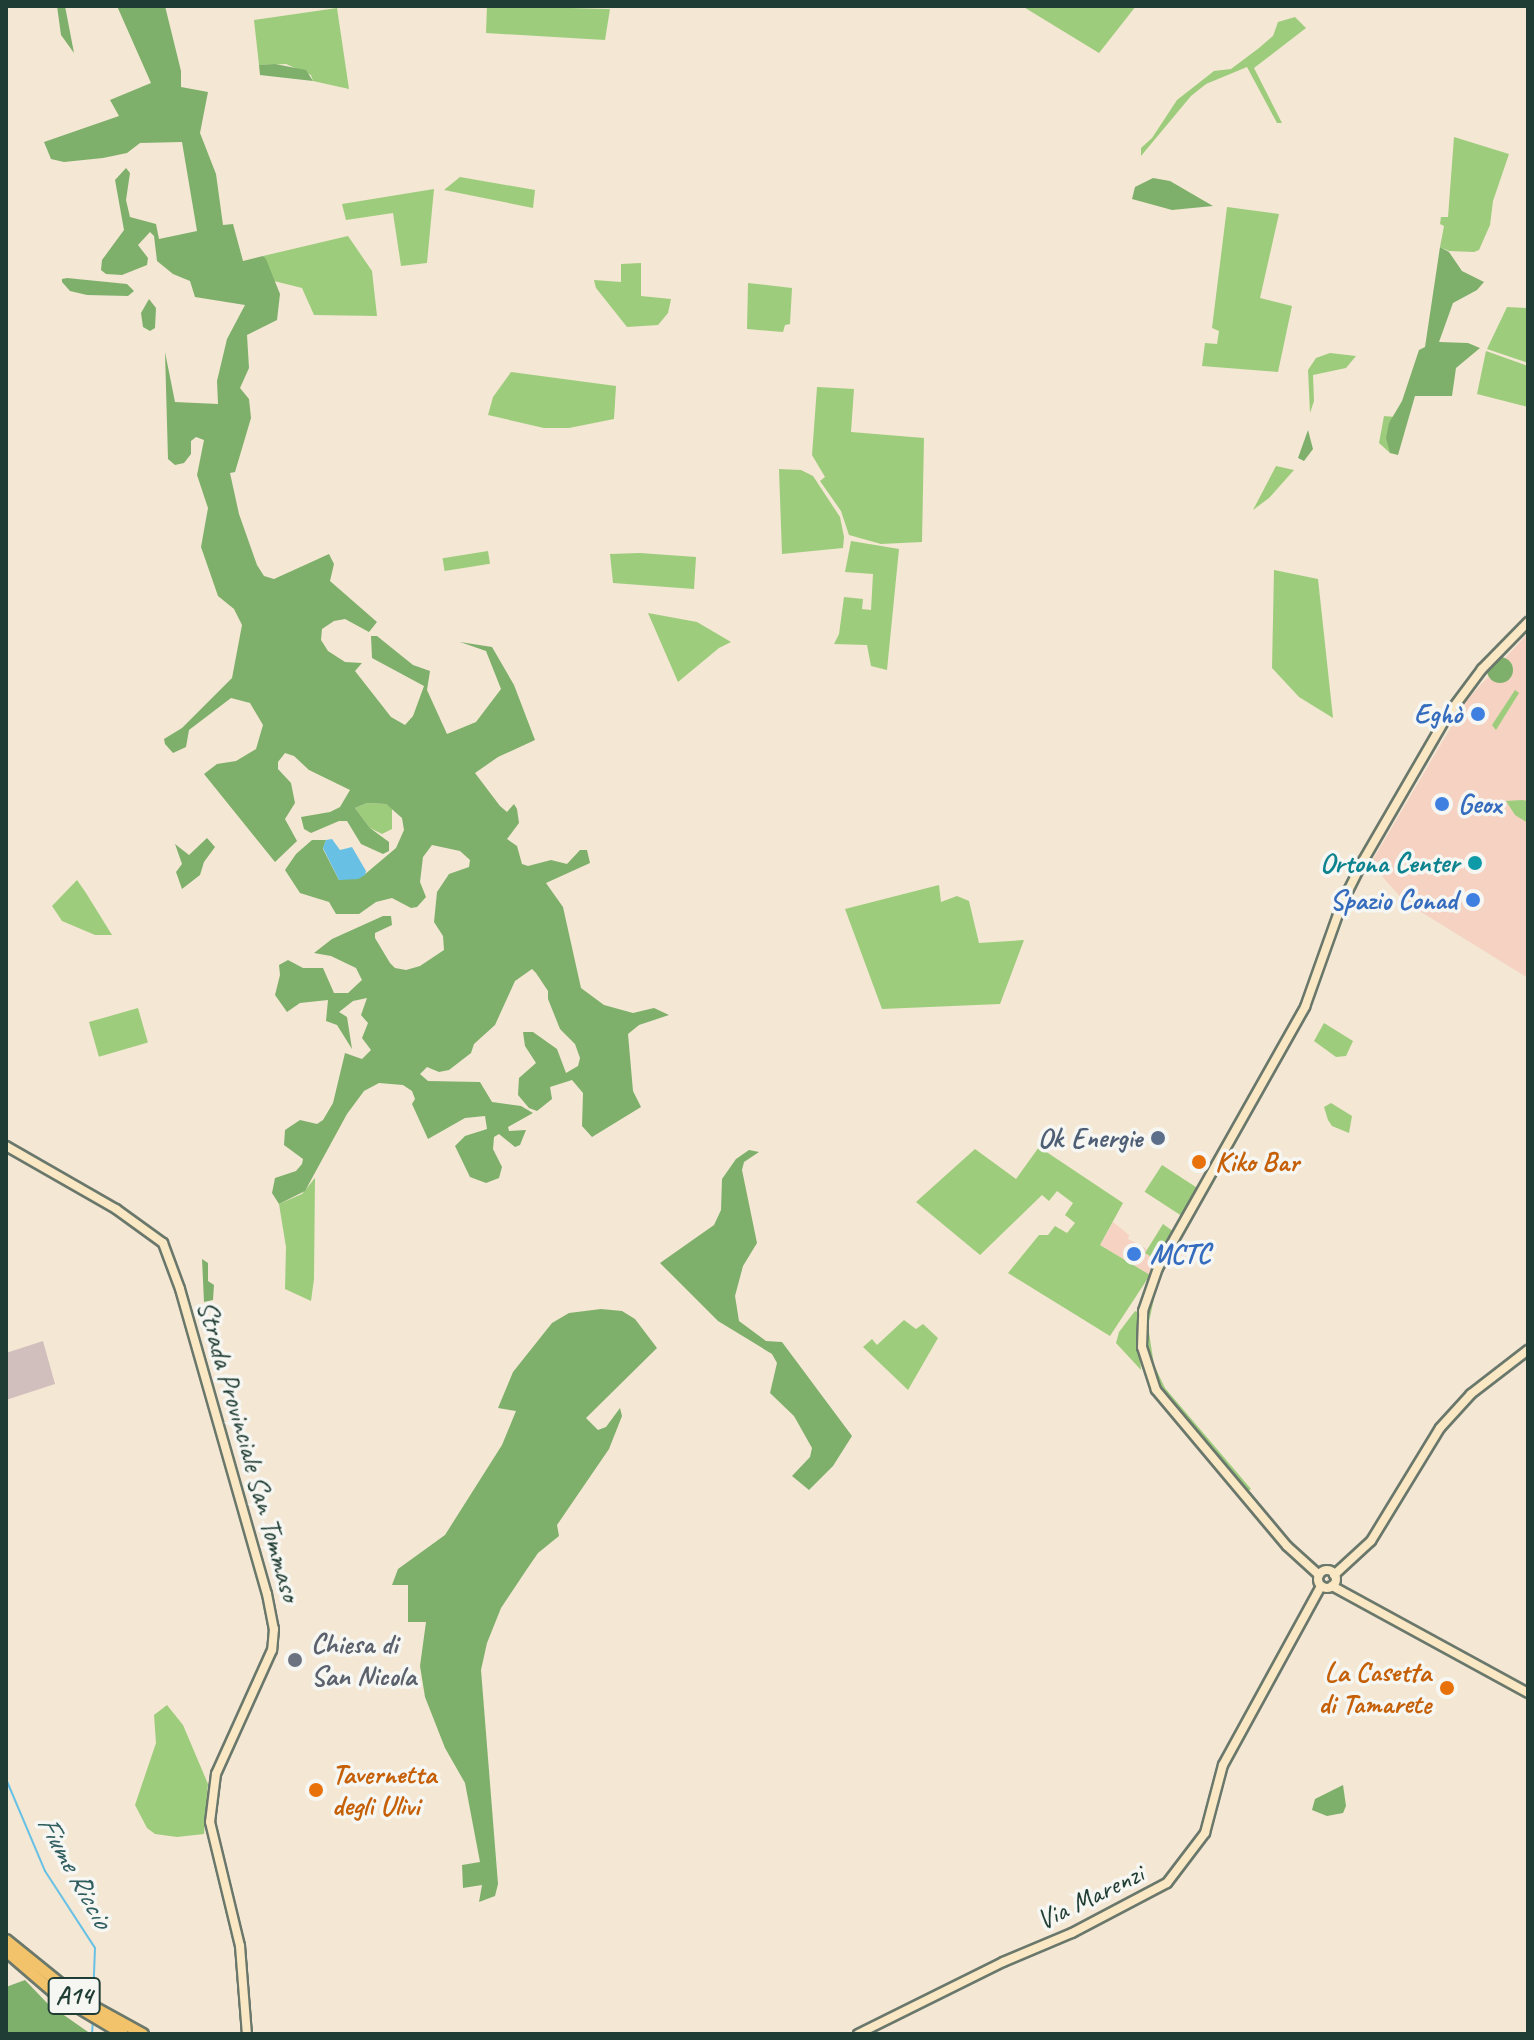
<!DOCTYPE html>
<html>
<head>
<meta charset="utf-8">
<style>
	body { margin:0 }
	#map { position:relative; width:1534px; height:2040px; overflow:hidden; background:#f4e7d4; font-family:Caveat,sans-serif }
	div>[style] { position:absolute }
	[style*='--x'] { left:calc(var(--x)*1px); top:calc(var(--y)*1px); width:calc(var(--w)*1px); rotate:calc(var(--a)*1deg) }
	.built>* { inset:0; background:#f5d2c2 }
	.industrial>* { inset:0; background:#d1bfbd }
	.green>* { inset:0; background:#9dcd7c; transform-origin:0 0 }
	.forest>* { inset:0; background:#7eb06c }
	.round { border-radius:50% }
	.water>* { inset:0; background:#68c1e5 }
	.stream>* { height:2px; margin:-1px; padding:0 1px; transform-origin:1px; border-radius:1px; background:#68c1e5 }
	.roads { filter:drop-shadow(2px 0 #6a786c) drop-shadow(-2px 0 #6a786c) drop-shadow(0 2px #6a786c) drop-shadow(0 -2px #6a786c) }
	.secondary>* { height:8px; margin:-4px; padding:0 4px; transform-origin:4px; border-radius:4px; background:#fae7c3 }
	.secondary>.ring { margin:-4px; padding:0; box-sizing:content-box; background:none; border:8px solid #fae7c3; border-radius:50% }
	.highway>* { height:10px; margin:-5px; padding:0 5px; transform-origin:5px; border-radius:5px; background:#f2c36a }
	.dots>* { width:22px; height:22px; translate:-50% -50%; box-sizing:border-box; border:4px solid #f6f6f2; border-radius:50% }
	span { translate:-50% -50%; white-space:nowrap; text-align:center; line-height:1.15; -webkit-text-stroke:7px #f6f6f2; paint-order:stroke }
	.shield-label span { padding:2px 6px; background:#f6f6f2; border:2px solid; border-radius:6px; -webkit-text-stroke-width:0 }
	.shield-label { font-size:26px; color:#1f3d34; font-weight:700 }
	.shop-label { font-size:28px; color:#366cbe; font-weight:700 }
	.right { translate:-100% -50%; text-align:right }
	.left { translate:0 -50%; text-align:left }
	.culture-label { font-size:28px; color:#0d838f; font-weight:700 }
	.service-label { font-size:28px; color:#4e5e75; font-weight:700 }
	.food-label { font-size:28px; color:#c56008; font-weight:700 }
	.street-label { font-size:28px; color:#1f3d34 }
	.worship-label { font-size:28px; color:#5b616d; font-weight:700 }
	.water-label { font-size:30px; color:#315e60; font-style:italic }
	.frame { position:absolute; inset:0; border:8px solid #1f3d34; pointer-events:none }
</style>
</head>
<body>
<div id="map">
	<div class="built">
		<div style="clip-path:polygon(1528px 633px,1528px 978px,1405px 902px,1379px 873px,1365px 873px,1467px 700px)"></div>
		<div style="clip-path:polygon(1113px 1222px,1129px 1235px,1128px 1239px,1147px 1249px,1145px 1253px,1158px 1261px,1150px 1275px,1100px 1245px)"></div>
	</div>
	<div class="industrial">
		<div style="clip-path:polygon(43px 1341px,55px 1384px,6px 1400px,6px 1353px)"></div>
	</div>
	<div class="green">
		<div style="clip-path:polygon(487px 6px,610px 9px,605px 40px,486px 33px)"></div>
		<div style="clip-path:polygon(1022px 6px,1136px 6px,1099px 53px)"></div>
		<div style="clip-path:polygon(337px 8px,349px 89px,313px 81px,311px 75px,286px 64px,259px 65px,254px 20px)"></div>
		<div style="clip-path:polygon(1295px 17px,1306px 28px,1254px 68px,1282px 123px,1277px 123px,1247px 67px,1206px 84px,1191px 96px,1141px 156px,1141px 148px,1152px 138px,1177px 100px,1214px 71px,1231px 69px,1259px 48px,1273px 36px,1278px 22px)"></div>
		<div style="clip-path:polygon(1454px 137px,1509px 154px,1493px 201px,1490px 225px,1479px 250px,1474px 252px,1449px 251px,1440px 247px,1444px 226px,1440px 224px,1441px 217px,1448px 217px)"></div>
		<div style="clip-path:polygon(460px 177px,535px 190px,533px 208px,444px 190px)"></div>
		<div style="clip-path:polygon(434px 189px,427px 263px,401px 266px,393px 213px,346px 220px,342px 204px)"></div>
		<div style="clip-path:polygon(1227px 207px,1279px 214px,1260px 298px,1292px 306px,1278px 372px,1202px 366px,1205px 343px,1217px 344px,1219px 331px,1212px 328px)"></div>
		<div style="clip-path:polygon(348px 236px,372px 271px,377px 316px,314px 315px,302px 288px,274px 281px,263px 256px)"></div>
		<div style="clip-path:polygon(641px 263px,641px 296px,671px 299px,668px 313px,658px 325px,627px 327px,596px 288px,594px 280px,621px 282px,621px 264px)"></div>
		<div style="clip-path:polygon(748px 283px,792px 288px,790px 324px,785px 325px,783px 332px,747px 329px)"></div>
		<div style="clip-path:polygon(1507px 307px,1528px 308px,1528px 363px,1487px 349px)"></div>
		<div style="clip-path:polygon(1486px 351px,1528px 366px,1528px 407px,1477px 394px)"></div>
		<div style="clip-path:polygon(1330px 353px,1356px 356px,1346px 368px,1313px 375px,1314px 401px,1310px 413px,1308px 370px,1316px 358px)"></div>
		<div style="clip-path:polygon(511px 372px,616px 386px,614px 419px,569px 428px,544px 428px,488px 415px,493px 397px)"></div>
		<div style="clip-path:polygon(817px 387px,854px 389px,851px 432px,924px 438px,922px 542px,881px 544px,849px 535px,841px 511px,820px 481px,825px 477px,812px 455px)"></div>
		<div style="clip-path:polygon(1384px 416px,1395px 417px,1389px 423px,1390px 453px,1379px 443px)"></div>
		<div style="clip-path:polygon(1276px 466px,1294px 470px,1269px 498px,1253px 510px)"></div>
		<div style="clip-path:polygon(779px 469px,801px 470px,813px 476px,840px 517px,844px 537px,843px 548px,782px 554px)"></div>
		<div style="clip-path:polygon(851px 541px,899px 549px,887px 670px,871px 666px,867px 645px,834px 644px,839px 634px,844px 597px,863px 599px,862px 609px,871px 610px,873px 574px,845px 572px)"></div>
		<div style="left:488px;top:551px;width:13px;height:46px;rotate:81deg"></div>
		<div style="clip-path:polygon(640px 553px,696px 557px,694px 589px,613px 583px,610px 554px)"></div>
		<div style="clip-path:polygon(1274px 570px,1318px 579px,1333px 718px,1299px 697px,1272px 668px)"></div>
		<div style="clip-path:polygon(648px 613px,697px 622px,731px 642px,719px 648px,678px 682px)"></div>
		<div style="clip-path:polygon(1515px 690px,1519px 693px,1496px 730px,1492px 725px)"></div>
		<div style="clip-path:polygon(1522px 800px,1528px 801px,1528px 823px,1515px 815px,1506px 801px)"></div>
		<div style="clip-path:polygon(367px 803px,386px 804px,392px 809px,392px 829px,382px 834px,370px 828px,355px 808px)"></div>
		<div style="clip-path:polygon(77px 880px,86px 893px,112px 935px,95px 935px,62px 921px,52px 906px)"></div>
		<div style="clip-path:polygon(939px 885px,941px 902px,957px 896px,969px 901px,979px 943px,1024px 940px,1000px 1004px,882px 1009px,845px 909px)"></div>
		<div style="left:138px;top:1008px;width:36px;height:51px;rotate:74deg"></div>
		<div style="clip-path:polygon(1324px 1023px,1353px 1041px,1346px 1056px,1336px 1057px,1314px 1041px)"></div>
		<div style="clip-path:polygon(1331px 1103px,1352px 1116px,1349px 1133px,1332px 1126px,1328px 1120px,1324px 1107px)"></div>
		<div style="clip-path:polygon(1039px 1147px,1123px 1203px,1100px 1245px,1150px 1275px,1110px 1336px,1008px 1273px,1039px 1235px,1048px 1235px,1055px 1226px,1067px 1233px,1075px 1223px,1065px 1215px,1073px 1203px,1057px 1191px,1049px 1201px,1042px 1195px,980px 1255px,916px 1202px,975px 1149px,1016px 1179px)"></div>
		<div style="left:1162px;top:1165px;width:44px;height:32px;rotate:33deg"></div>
		<div style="clip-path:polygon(315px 1178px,314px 1279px,311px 1301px,285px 1289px,286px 1247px,279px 1204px,302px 1194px)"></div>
		<div style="clip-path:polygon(1163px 1224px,1174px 1232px,1158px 1261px,1145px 1253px)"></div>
		<div style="clip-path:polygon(1153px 1288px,1156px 1290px,1148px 1326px,1154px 1365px,1165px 1388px,1251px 1489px,1247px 1492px,1157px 1382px,1149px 1360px,1145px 1325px)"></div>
		<div style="clip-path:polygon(1135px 1311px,1137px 1312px,1141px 1370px,1116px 1343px,1119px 1332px)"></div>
		<div style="clip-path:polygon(904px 1320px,916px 1329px,923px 1324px,938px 1338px,908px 1390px,863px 1347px,872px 1339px,877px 1345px)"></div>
		<div style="clip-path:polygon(167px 1705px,183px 1725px,208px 1784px,204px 1834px,177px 1837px,155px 1834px,147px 1828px,135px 1805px,156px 1743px,154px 1715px)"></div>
	</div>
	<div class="forest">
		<div style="clip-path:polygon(57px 6px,65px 6px,74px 53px,61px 35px)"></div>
		<div style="clip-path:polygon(117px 6px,165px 6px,181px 71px,181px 87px,208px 92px,200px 133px,216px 174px,223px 225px,233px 224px,243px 261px,263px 256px,266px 259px,280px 294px,277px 320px,247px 335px,249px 368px,240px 388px,249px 399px,251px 418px,235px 472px,230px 473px,239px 514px,257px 565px,264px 576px,274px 579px,329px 554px,334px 564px,330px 581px,377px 622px,369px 632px,345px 619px,334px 621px,322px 629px,321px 640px,328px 651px,345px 662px,362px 663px,355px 671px,391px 717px,405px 725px,413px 716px,424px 686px,372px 658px,371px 636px,377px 636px,413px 665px,430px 671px,427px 690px,447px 734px,476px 722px,501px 689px,486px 651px,460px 642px,492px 647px,514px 685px,535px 740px,498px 757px,475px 773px,500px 806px,507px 812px,514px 804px,517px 809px,519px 823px,507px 839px,517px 846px,522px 864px,528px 866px,551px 860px,567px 864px,580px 850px,587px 850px,590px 863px,546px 883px,563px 907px,581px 988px,604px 1005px,633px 1013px,654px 1008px,669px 1015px,639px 1025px,628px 1034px,633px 1091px,641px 1107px,592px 1137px,582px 1126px,583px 1093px,572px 1080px,550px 1087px,552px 1099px,537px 1111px,529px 1108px,518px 1095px,519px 1078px,536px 1063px,525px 1046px,523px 1032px,533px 1032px,557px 1049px,566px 1073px,578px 1066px,580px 1058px,575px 1044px,560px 1029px,548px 999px,548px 991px,536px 973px,532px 969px,515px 981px,495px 1025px,474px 1044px,471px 1053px,449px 1070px,439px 1072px,427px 1067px,420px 1074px,428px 1081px,480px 1082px,492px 1102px,521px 1106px,533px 1113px,508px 1127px,509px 1131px,526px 1130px,520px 1145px,515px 1147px,499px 1134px,494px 1137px,493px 1149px,502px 1167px,499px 1178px,486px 1183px,470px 1177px,455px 1146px,465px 1136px,487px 1129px,485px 1116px,465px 1118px,428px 1139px,412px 1104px,415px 1099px,412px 1091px,403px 1085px,379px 1083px,364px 1091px,347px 1114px,305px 1191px,279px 1204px,272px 1193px,275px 1178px,296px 1171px,302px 1164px,303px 1159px,284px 1145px,285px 1130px,300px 1120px,317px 1124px,323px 1120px,333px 1103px,345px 1053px,362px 1059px,371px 1050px,362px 1038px,368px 1023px,361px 1015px,367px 998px,353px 1001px,339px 1012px,347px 1017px,352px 1049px,337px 1025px,326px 1021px,328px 1000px,300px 1003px,287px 1012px,275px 995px,280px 975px,279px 965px,288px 960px,303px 968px,323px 968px,334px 993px,348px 993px,362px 980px,356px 968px,331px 956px,314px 953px,332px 939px,383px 916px,391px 916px,392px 925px,375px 933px,375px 938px,390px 963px,395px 968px,406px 970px,420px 966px,444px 950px,443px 936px,434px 922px,437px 892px,449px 874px,469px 867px,470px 860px,460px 851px,432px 845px,423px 857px,420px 882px,426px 897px,417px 907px,411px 908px,392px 898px,376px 902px,359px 914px,336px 914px,329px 902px,300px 893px,285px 870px,296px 854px,312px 840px,326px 840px,323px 849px,339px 880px,364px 875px,396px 848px,404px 830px,402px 818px,386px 804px,367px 803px,355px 808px,370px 828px,389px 842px,389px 851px,383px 854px,361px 844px,347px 821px,339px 821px,311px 833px,304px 829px,301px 817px,330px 812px,340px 807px,350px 790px,309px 770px,294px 756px,285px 753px,278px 762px,278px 769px,291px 783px,295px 803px,285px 819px,297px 841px,275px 862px,204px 774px,217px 764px,236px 761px,256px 749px,263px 725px,250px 703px,231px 698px,189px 730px,186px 747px,173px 753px,165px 744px,164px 739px,182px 728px,232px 678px,242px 625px,234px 609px,218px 596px,201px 547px,208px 508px,197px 475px,204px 440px,196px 437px,191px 441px,191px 454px,184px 463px,175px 465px,168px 459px,165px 352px,175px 402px,218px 404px,217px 381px,227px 339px,245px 305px,195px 297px,190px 281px,173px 274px,157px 261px,154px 236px,150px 232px,138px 245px,148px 258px,147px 265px,122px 275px,106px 274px,101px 270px,102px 260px,124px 230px,115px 180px,126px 168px,130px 173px,126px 200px,130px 217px,156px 224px,159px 239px,197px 231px,182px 142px,140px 143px,127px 153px,103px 158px,64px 162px,51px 159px,44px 142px,119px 116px,110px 100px,151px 83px)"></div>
		<div style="clip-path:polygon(275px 64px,306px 70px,313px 81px,260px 75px,259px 65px)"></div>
		<div style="clip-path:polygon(1153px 178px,1170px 181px,1213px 206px,1172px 210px,1132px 199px,1135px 187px)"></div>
		<div style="clip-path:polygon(1440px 247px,1449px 252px,1462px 271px,1484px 282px,1477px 290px,1453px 303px,1439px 342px,1468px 343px,1480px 348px,1456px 368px,1452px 396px,1415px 396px,1398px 455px,1390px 453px,1386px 438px,1389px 423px,1402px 401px,1419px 350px,1425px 347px)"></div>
		<div style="clip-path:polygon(67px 278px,127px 284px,134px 291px,128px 296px,87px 295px,70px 291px,62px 282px,62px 279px)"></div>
		<div style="clip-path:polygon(149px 299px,156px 308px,155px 328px,150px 331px,143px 327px,141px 313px)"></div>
		<div style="clip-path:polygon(1308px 430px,1313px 449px,1304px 461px,1298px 458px)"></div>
		<div class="round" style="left:1487px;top:657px;width:26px;height:26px"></div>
		<div style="clip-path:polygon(207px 838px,215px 847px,204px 862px,200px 875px,182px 889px,176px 872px,182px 864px,175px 844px,189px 855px)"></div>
		<div style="clip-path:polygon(749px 1150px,759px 1152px,744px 1162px,742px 1170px,757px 1243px,743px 1266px,735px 1296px,739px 1321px,766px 1341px,782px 1342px,852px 1436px,833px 1466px,809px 1490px,792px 1476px,810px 1457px,812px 1448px,794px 1416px,770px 1393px,777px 1363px,772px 1354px,718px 1321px,660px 1263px,714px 1225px,721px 1210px,722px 1179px,736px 1159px)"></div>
		<div style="clip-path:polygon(202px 1259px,208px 1263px,208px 1281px,214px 1285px,213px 1300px,204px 1302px)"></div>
		<div style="clip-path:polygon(601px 1309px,622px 1311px,635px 1319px,657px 1348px,586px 1418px,598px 1430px,606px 1427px,620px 1408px,622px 1416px,609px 1449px,557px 1525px,559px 1536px,538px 1553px,527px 1569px,501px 1608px,487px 1643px,481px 1670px,498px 1884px,495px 1896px,479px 1902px,482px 1885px,463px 1888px,462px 1865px,480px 1862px,465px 1783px,445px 1748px,425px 1697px,420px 1666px,426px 1622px,408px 1622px,408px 1585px,392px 1585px,398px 1569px,445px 1535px,502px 1445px,516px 1411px,498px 1408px,513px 1372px,552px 1323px,569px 1313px)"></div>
		<div style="clip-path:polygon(1343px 1785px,1346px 1806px,1343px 1813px,1327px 1816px,1312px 1810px,1315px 1799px)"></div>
		<div style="clip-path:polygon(25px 1980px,48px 2004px,91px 2034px,6px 2034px,6px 1987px)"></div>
	</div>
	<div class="water">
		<div style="clip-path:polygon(332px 839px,340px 850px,352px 847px,366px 871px,365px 875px,358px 879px,339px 880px,323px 848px,326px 840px)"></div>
	</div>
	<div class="stream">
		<div style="--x:6;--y:1779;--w:100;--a:67"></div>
		<div style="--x:45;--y:1871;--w:92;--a:57"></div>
		<div style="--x:95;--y:1948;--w:53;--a:92.2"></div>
		<div style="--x:92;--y:2034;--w:15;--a:-86"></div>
	</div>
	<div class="roads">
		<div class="secondary">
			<div style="--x:6;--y:1146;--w:127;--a:29.8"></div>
			<div style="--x:116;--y:1209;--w:58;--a:35.9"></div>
			<div style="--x:163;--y:1243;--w:49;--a:69.7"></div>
			<div style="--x:180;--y:1289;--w:317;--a:74.1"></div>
			<div style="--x:267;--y:1594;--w:36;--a:79"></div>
			<div style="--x:274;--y:1629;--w:21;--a:95"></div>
			<div style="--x:272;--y:1650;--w:136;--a:114.3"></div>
			<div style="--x:216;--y:1774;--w:48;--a:97.1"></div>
			<div style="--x:210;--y:1822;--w:128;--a:76.4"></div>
			<div style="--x:240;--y:1946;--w:88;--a:85.5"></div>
			<div class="ring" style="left:1318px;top:1570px;width:10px;height:10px"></div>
			<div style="--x:1319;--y:1575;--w:43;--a:-137.8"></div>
			<div style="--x:1287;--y:1546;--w:204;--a:-130"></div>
			<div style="--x:1156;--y:1390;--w:45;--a:-108"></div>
			<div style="--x:1142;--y:1347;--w:36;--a:-88"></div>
			<div style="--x:1143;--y:1311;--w:46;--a:-70.8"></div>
			<div style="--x:1158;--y:1268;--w:300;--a:-60.6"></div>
			<div style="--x:1305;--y:1007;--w:110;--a:-70.4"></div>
			<div style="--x:1342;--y:903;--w:47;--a:-63.4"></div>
			<div style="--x:1363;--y:861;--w:168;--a:-59.9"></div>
			<div style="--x:1447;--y:716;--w:59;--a:-53.3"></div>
			<div style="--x:1482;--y:669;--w:66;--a:-45.6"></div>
			<div style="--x:1334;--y:1575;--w:50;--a:-42.6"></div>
			<div style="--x:1371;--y:1541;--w:132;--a:-58.6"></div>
			<div style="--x:1440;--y:1428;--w:46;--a:-47.6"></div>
			<div style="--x:1471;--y:1394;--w:72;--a:-37.7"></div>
			<div style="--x:1332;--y:1586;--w:223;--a:28.6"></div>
			<div style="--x:858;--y:2034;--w:162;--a:-26.4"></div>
			<div style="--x:1003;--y:1962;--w:75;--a:-22.8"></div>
			<div style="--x:1072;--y:1933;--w:107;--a:-27.8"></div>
			<div style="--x:1167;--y:1883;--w:63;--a:-52.8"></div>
			<div style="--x:1205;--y:1833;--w:70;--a:-75.2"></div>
			<div style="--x:1223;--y:1765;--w:204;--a:-61.3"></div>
		</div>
		<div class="highway">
			<div style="--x:6;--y:1940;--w:94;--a:38.9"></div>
			<div style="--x:79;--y:1999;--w:73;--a:28.7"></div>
			<div style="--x:6;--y:1951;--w:66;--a:40.7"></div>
			<div style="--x:56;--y:1994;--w:78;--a:30.8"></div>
		</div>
	</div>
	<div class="dots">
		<div style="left:1478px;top:714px;background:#3f7fe0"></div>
		<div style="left:1442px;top:804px;background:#3f7fe0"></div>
		<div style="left:1475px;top:863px;background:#0f9aa8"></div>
		<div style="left:1473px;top:900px;background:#3f7fe0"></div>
		<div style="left:1158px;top:1138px;background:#5c6f8a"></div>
		<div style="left:1199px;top:1162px;background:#e8710a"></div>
		<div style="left:1134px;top:1254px;background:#3f7fe0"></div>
		<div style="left:295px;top:1660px;background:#6b7280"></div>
		<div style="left:1447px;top:1688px;background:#e8710a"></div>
		<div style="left:316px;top:1790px;background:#e8710a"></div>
	</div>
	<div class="shield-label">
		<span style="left:74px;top:1996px">A14</span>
	</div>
	<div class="shop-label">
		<span class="right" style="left:1462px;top:714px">Eghò</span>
		<span class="left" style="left:1458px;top:804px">Geox</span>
		<span class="right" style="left:1457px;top:900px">Spazio Conad</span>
		<span class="left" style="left:1150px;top:1254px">MCTC</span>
	</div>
	<div class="culture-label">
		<span class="right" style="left:1459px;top:863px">Ortona Center</span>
	</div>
	<div class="service-label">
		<span class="right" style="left:1142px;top:1138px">Ok Energie</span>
	</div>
	<div class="food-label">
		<span class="left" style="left:1215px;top:1162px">Kiko Bar</span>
		<span class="right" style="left:1431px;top:1688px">La Casetta<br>di Tamarete</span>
		<span class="left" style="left:332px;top:1790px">Tavernetta<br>degli Ulivi</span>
	</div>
	<div class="street-label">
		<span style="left:249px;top:1451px;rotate:74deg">Strada Provinciale San Tommaso</span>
		<span style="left:1090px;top:1897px;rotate:-26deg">Via Marenzi</span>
	</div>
	<div class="worship-label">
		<span class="left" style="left:311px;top:1660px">Chiesa di<br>San Nicola</span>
	</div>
	<div class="water-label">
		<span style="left:75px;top:1871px;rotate:61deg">Fiume Riccio</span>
	</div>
	<div class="frame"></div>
</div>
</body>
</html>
